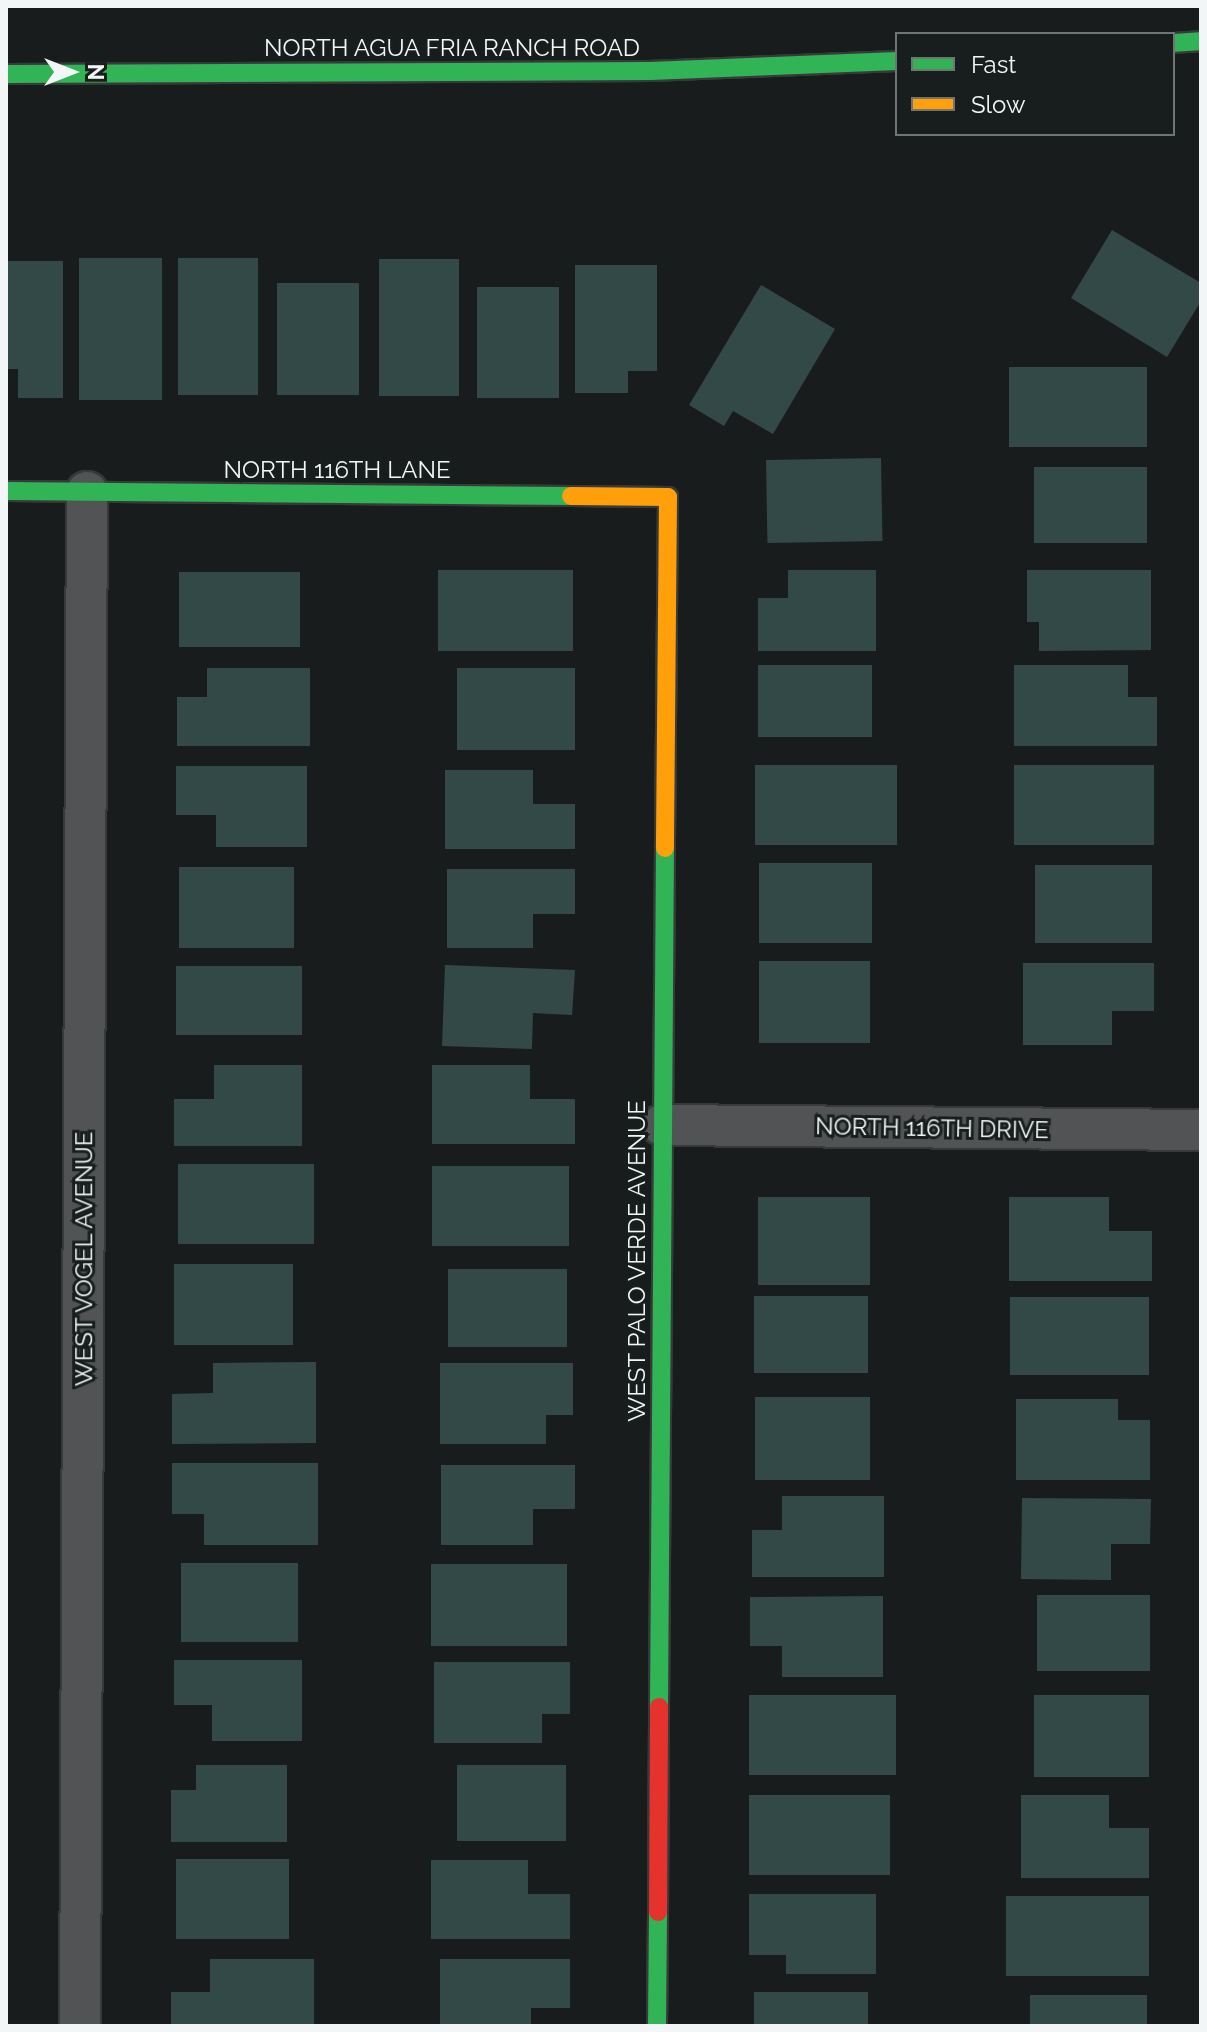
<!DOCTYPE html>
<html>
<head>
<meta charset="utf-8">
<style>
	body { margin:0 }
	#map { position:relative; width:1207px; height:2032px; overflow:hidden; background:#191c1d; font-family:Raleway,sans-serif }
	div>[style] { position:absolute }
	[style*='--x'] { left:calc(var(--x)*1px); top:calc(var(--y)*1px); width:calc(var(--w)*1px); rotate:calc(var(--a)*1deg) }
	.building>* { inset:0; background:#334947; transform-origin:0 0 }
	.roads { filter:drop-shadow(2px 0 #37393a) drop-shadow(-2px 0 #37393a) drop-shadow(0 2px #37393a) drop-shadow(0 -2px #37393a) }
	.street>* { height:40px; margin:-20px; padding:0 20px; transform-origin:20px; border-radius:20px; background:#515354 }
	.fast>* { height:18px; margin:-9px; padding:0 9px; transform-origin:9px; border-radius:9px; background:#30b455 }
	.slow>* { height:18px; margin:-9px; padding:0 9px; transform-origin:9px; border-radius:9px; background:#ff9f0a }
	.jam>* { height:18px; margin:-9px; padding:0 9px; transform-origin:9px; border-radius:9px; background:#e5322d }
	span { translate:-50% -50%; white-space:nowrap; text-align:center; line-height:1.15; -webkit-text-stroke:6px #181d1e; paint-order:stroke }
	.street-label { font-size:24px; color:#f2f6f7 }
	.frame { position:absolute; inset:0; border:8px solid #f2f6f7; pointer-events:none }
	.legend { position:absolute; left:895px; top:32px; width:280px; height:104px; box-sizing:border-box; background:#181d1e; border:2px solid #6f7475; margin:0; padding:10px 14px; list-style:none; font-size:24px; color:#f2f6f7 }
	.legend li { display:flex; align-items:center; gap:16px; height:40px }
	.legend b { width:40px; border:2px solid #6f7475 }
	.north { position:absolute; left:32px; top:32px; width:80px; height:80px; -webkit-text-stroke:6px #181d1e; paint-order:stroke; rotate:90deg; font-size:22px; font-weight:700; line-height:32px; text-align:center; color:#f2f6f7 }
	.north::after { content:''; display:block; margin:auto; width:28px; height:36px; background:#f2f6f7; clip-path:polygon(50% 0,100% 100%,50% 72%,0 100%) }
</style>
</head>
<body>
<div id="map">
	<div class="building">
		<div style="clip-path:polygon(1112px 230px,1201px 283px,1201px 301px,1167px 357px,1071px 298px)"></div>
		<div style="left:79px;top:258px;width:83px;height:142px"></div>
		<div style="left:178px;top:258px;width:80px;height:137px"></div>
		<div style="left:379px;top:259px;width:80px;height:137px"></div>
		<div style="clip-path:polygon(6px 261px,63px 261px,63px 398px,18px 398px,18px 369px,6px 369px)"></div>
		<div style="clip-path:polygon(575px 265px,657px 265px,657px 371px,628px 371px,628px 393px,575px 393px)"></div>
		<div style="left:277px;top:283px;width:82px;height:112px"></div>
		<div style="clip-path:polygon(761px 285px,835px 329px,773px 434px,733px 411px,724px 426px,689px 405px)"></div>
		<div style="left:477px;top:287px;width:82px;height:111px"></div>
		<div style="left:1009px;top:367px;width:138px;height:80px"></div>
		<div style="left:881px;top:458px;width:83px;height:115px;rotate:89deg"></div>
		<div style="left:1034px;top:467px;width:113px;height:76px"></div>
		<div style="left:438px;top:570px;width:135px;height:81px"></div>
		<div style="clip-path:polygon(788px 570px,876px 570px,876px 651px,758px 651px,758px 598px,788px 598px)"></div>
		<div style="clip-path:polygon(1027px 570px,1151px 570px,1151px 650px,1039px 651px,1039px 622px,1027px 622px)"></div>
		<div style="left:179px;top:572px;width:121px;height:75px"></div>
		<div style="left:758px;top:665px;width:114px;height:72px"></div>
		<div style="clip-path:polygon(1014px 665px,1128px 665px,1128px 697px,1157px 697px,1157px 746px,1014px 746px)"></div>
		<div style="clip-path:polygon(207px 668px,310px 668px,310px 746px,177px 746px,177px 697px,207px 697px)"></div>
		<div style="left:457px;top:668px;width:118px;height:82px"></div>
		<div style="left:755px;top:765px;width:142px;height:80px"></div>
		<div style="left:1014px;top:765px;width:140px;height:80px"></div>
		<div style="clip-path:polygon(176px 766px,307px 766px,307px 847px,216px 847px,216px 815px,176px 815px)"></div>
		<div style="clip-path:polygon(445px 770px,533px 770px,533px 804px,575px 804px,575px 849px,445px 849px)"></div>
		<div style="left:759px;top:863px;width:113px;height:80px"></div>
		<div style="left:1035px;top:865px;width:117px;height:78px"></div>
		<div style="left:179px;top:867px;width:115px;height:81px"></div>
		<div style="clip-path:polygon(447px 869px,575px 869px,575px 914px,533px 914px,533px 948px,447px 948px)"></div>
		<div style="left:759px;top:961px;width:111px;height:82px"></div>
		<div style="clip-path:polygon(1023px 963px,1154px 963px,1154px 1011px,1112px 1011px,1112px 1045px,1023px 1045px)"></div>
		<div style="clip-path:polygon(445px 965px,575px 970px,572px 1015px,533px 1013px,532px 1049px,442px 1046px)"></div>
		<div style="left:176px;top:966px;width:126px;height:69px"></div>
		<div style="clip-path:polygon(214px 1065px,302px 1065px,302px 1146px,174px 1146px,174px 1099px,214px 1099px)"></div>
		<div style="clip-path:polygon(432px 1065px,530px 1065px,530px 1099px,575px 1099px,575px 1144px,432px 1144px)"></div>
		<div style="left:178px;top:1164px;width:136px;height:80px"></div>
		<div style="left:432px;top:1166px;width:137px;height:80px"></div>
		<div style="left:758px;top:1197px;width:112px;height:88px"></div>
		<div style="clip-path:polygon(1009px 1197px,1109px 1197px,1109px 1231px,1152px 1231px,1152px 1281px,1009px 1281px)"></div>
		<div style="left:174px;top:1264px;width:119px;height:81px"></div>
		<div style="left:448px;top:1269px;width:119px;height:78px"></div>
		<div style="left:754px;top:1296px;width:114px;height:77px"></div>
		<div style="left:1010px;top:1297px;width:139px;height:78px"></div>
		<div style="clip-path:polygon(316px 1362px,316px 1443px,172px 1444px,172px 1394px,213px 1393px,213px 1363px)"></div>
		<div style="clip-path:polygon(440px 1363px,573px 1363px,573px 1415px,546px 1415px,546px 1444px,440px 1444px)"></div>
		<div style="left:755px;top:1397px;width:115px;height:83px"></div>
		<div style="clip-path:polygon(1016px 1399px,1118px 1399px,1118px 1420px,1150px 1420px,1150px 1480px,1016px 1480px)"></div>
		<div style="clip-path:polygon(172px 1463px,318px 1463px,318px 1545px,204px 1545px,204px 1514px,172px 1514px)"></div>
		<div style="clip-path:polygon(441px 1465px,575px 1465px,575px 1509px,533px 1509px,533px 1545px,441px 1545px)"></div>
		<div style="clip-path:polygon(782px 1496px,884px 1496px,884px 1577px,752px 1577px,752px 1530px,782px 1530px)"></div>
		<div style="clip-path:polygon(1022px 1498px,1151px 1499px,1150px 1544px,1111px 1544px,1111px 1580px,1021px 1579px)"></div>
		<div style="left:181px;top:1563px;width:117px;height:79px"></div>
		<div style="left:431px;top:1564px;width:136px;height:82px"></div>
		<div style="left:1037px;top:1595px;width:113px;height:76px"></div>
		<div style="clip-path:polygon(883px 1596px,883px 1677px,782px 1677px,782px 1646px,750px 1646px,750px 1597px)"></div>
		<div style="clip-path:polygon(174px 1660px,302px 1660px,302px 1741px,212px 1741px,212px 1705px,174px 1705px)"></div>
		<div style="clip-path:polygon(434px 1662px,570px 1662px,570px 1714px,542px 1714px,542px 1743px,434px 1743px)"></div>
		<div style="left:749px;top:1695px;width:147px;height:80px"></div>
		<div style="left:1034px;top:1695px;width:115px;height:82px"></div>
		<div style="clip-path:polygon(196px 1765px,287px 1765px,287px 1842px,171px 1842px,171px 1790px,196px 1790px)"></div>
		<div style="left:457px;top:1765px;width:109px;height:76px"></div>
		<div style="left:749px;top:1795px;width:141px;height:80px"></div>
		<div style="clip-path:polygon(1021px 1795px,1109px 1795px,1109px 1828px,1149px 1828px,1149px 1878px,1021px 1878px)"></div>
		<div style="left:176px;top:1859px;width:113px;height:80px"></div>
		<div style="clip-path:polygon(431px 1860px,528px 1860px,528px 1894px,570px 1894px,570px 1939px,431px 1939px)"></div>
		<div style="clip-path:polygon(749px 1894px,876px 1894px,876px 1974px,786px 1974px,786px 1955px,749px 1955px)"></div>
		<div style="left:1006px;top:1896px;width:143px;height:80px"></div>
		<div style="clip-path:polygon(210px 1959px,314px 1959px,314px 2026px,171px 2026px,171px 1992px,210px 1992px)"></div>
		<div style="clip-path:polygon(440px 1959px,570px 1959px,570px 2008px,531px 2008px,531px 2026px,440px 2026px)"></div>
		<div style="left:754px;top:1992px;width:114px;height:34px"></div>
		<div style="left:1030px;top:1995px;width:117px;height:31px"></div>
	</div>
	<div class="roads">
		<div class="street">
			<div style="--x:662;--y:1125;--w:539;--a:0.53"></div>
			<div style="--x:80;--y:2026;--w:1534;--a:-89.74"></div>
		</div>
		<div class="fast">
			<div style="--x:1173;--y:43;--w:28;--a:-4"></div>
			<div style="--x:6;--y:74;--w:644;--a:-0.27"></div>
			<div style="--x:650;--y:71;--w:247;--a:-2.3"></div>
			<div style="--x:6;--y:491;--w:565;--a:0.51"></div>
			<div style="--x:659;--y:1707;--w:859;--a:-89.6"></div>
			<div style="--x:657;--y:2026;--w:114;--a:-89.5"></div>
		</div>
		<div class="slow">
			<div style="--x:571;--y:496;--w:97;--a:0.6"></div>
			<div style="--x:668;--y:497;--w:351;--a:90.5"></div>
		</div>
		<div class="jam">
			<div style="--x:658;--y:1912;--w:205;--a:-89.7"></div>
		</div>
	</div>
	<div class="street-label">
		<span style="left:452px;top:48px">NORTH AGUA FRIA RANCH ROAD</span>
		<span style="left:337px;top:470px">NORTH 116TH LANE</span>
		<span style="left:932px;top:1128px;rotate:1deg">NORTH 116TH DRIVE</span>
		<span style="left:84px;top:1259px;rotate:-90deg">WEST VOGEL AVENUE</span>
		<span style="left:637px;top:1261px;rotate:-90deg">WEST PALO VERDE AVENUE</span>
	</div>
	<div class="frame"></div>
	<ul class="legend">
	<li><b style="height:10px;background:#30b455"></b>Fast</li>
	<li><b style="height:10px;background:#ff9f0a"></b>Slow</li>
	</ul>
	<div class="north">N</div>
</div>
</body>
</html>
